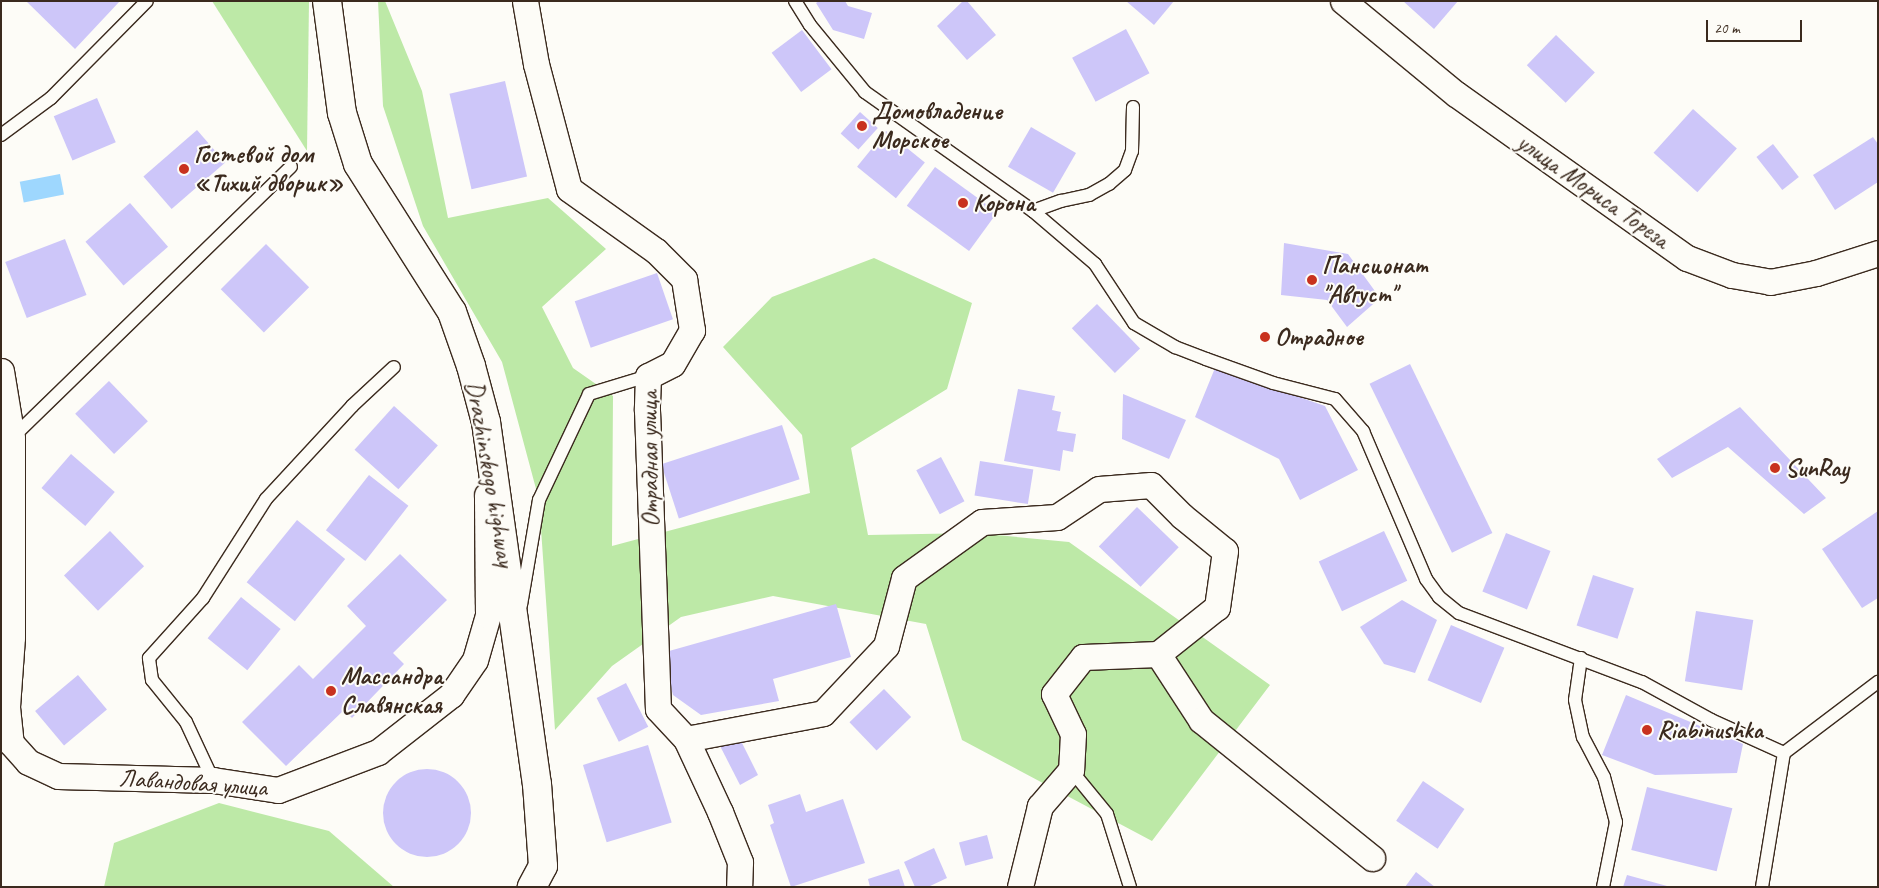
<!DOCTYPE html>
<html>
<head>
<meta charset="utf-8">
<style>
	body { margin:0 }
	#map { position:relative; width:1879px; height:888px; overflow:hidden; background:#fdfcf7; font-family:Caveat,sans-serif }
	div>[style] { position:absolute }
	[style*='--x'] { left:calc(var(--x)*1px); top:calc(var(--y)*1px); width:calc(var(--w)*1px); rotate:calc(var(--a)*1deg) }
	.green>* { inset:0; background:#bde9a7 }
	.water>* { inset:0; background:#9ed7fe; transform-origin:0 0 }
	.building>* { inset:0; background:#cdc6f9; transform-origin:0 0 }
	.round { border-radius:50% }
	.roads { filter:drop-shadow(1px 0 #3b2a1e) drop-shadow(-1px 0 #3b2a1e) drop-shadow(0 1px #3b2a1e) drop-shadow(0 -1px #3b2a1e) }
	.lane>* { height:12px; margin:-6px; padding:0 6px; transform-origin:6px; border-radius:6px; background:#fdfcf7 }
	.street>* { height:25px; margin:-12.5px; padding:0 12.5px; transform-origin:12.5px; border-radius:12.5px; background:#fdfcf7 }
	.secondary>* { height:28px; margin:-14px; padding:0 14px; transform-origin:14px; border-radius:14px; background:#fdfcf7 }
	.dots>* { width:14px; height:14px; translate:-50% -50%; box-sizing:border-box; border:2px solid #fdfcf7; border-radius:50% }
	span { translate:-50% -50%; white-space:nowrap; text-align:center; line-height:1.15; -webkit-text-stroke:4px #fdfcf7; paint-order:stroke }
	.poi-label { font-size:25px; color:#3b2a1e; font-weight:700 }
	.left { translate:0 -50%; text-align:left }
	.street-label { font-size:25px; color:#3b2a1e }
	.frame { position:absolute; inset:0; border:2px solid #3b2a1e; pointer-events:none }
	.scale { position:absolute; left:1706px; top:20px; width:96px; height:22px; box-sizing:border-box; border:2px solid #3b2a1e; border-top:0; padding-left:6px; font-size:15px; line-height:18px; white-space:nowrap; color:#3b2a1e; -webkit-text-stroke:4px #fdfcf7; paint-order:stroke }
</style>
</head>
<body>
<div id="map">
	<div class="green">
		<div style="clip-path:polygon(212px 1px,309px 1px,307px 151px)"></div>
		<div style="clip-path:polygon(378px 1px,385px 1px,422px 91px,448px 218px,548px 198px,606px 249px,542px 307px,573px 368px,613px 396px,612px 546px,810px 493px,802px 435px,723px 347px,772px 297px,874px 258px,972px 303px,947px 389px,851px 448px,868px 535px,975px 533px,1069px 542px,1270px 685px,1152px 841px,962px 740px,926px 624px,773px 596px,681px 617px,612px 666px,555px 730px,539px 500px,502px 362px,423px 226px,383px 106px)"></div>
		<div style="clip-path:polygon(219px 803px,329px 831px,394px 887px,104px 887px,114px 843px)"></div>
	</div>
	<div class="water">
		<div style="left:60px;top:174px;width:21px;height:41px;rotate:79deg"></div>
	</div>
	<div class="building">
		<div style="clip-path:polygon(26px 1px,120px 1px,75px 49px)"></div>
		<div style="clip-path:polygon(819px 1px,845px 1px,848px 6px,872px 13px,864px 39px,833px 30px,816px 3px)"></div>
		<div style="clip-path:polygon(963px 1px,967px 1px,996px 35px,967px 60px,937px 26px)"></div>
		<div style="clip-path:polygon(1126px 1px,1174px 1px,1154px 25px)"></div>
		<div style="clip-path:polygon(1403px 1px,1458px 1px,1434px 29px)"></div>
		<div style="left:1126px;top:29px;width:50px;height:61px;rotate:62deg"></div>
		<div style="left:802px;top:30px;width:49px;height:38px;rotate:53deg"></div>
		<div style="left:1556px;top:35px;width:54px;height:42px;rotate:44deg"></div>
		<div style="left:505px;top:81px;width:98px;height:57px;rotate:77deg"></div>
		<div style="left:97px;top:98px;width:48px;height:47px;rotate:67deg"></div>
		<div style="left:1693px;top:109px;width:59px;height:59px;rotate:42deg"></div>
		<div style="left:860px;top:112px;width:24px;height:29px;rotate:42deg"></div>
		<div style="left:1031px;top:127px;width:52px;height:46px;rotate:30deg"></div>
		<div style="left:197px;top:130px;width:43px;height:71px;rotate:49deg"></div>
		<div style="left:886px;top:131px;width:50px;height:46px;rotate:39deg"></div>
		<div style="clip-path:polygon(1873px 137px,1878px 144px,1878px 182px,1835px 210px,1813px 175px)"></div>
		<div style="left:1773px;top:144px;width:42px;height:21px;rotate:52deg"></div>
		<div style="left:935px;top:167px;width:77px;height:48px;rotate:36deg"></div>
		<div style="left:130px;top:203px;width:58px;height:59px;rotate:49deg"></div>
		<div style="left:65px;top:239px;width:60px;height:64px;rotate:69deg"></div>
		<div style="clip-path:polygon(1284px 243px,1348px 254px,1380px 298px,1347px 327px,1327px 300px,1281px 295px)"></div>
		<div style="left:266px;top:244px;width:61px;height:64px;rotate:45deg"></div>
		<div style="left:657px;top:273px;width:49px;height:87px;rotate:71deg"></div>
		<div style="left:1097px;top:304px;width:62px;height:35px;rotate:46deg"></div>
		<div style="left:1410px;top:364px;width:188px;height:45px;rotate:64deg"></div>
		<div style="clip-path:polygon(1215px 368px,1325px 406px,1358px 470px,1300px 500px,1279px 459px,1195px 417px)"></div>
		<div style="left:109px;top:381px;width:56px;height:47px;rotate:46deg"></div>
		<div style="clip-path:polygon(1018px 389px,1055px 396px,1052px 410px,1061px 412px,1057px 431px,1076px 434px,1073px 452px,1063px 450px,1060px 471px,1004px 461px)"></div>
		<div style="clip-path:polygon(1123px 394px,1186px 420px,1169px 459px,1122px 439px)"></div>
		<div style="left:394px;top:406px;width:59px;height:59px;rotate:42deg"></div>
		<div style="clip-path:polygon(1740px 407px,1826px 498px,1804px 514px,1728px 447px,1672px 478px,1657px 459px)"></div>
		<div style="left:782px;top:425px;width:57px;height:127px;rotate:72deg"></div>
		<div style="left:71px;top:454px;width:58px;height:45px;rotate:41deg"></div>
		<div style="left:941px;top:457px;width:50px;height:28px;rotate:62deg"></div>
		<div style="left:980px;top:461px;width:54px;height:35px;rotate:9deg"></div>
		<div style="left:369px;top:475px;width:50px;height:70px;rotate:38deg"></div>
		<div style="left:1137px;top:507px;width:58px;height:55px;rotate:44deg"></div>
		<div style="clip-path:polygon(1878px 511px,1878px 598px,1862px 608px,1822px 549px)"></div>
		<div style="left:297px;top:520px;width:62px;height:80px;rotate:39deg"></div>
		<div style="left:110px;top:531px;width:49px;height:64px;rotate:46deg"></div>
		<div style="left:1384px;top:531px;width:55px;height:72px;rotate:65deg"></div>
		<div style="left:1506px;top:533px;width:48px;height:63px;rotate:22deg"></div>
		<div style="clip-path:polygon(400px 554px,447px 600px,393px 653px,404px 664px,352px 718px,344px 710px,286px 766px,242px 722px,299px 665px,313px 679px,366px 626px,347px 606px)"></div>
		<div style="left:1593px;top:575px;width:43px;height:53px;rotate:18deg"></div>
		<div style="left:241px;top:597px;width:51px;height:53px;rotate:39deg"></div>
		<div style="clip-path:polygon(1402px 600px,1437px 620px,1415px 673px,1384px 664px,1360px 627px)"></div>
		<div style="clip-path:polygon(836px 604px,851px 657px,773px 679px,779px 701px,701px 715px,673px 695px,662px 653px)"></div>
		<div style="left:1696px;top:611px;width:58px;height:71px;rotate:9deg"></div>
		<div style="left:1451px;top:625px;width:58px;height:60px;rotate:23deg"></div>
		<div style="left:78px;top:675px;width:45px;height:56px;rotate:50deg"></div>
		<div style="left:626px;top:683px;width:49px;height:33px;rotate:63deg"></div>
		<div style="left:884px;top:689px;width:39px;height:48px;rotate:46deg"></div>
		<div style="clip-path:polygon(1626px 695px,1743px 744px,1737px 773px,1655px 775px,1602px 755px)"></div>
		<div style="clip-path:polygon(741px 741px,758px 775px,740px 785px,718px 742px)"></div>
		<div style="left:648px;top:745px;width:81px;height:68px;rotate:73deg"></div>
		<div class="round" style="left:383px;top:769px;width:88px;height:88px"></div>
		<div style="left:1423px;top:781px;width:50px;height:48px;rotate:34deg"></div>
		<div style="left:1647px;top:787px;width:88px;height:65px;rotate:14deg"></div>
		<div style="clip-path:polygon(800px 794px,806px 812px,843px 799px,865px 863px,791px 887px,770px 825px,774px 823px,768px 805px)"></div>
		<div style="left:987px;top:835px;width:24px;height:29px;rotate:75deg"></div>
		<div style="clip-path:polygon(934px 848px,947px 878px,928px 887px,915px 887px,904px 862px)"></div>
		<div style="clip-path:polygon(899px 869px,905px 887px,870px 887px,868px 879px)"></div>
		<div style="clip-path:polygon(1416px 872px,1435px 887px,1405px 887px)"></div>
		<div style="clip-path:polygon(1627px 875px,1667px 886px,1667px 887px,1623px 887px)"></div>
	</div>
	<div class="roads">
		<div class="lane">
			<div style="--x:795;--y:1;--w:28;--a:58"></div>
			<div style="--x:810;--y:25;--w:87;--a:50.6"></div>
			<div style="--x:865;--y:92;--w:206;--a:35.3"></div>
			<div style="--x:1033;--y:211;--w:82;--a:40.5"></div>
			<div style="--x:1095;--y:264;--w:71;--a:56.5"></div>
			<div style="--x:1134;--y:323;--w:48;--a:30.3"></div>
			<div style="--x:1175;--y:347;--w:33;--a:21"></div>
			<div style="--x:1206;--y:359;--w:71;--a:19.7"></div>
			<div style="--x:1273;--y:383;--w:64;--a:14.5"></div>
			<div style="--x:1335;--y:399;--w:43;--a:48.8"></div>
			<div style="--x:1363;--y:431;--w:161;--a:66.9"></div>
			<div style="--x:1426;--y:579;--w:22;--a:54"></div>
			<div style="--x:1439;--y:597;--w:26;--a:39"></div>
			<div style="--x:1459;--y:613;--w:196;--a:20.7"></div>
			<div style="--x:1642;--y:682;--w:79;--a:28.8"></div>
			<div style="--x:1711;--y:720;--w:80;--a:24.3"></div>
			<div style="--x:1784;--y:753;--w:118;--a:-37.1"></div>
			<div style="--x:1;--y:135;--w:62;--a:-36.5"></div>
			<div style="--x:51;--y:98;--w:136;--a:-45.3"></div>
			<div style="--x:1033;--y:211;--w:30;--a:-20"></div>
			<div style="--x:1061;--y:201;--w:29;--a:-12"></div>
			<div style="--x:1089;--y:195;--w:23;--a:-29"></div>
			<div style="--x:1109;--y:184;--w:21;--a:-41"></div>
			<div style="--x:1125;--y:170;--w:20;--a:-70"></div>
			<div style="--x:1132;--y:151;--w:44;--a:-88.7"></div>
			<div style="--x:12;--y:438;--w:389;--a:-44.2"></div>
			<div style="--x:521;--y:605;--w:107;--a:-80.3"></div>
			<div style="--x:539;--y:500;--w:117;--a:-64.7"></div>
			<div style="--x:589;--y:394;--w:62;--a:-17"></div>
			<div style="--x:1581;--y:658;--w:42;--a:98.1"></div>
			<div style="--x:1575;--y:700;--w:38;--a:78"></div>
			<div style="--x:1583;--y:737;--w:45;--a:62.3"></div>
			<div style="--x:1604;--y:777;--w:47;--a:75.1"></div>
			<div style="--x:1616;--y:822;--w:66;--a:101.3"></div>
			<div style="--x:1071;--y:770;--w:57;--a:50.7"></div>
			<div style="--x:1107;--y:814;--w:77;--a:72.5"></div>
			<div style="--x:213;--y:780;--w:64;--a:-115"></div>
			<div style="--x:186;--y:722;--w:54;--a:-129"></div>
			<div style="--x:152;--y:680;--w:22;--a:-98"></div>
			<div style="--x:149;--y:658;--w:81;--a:-48"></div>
			<div style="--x:203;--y:598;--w:117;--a:-57.5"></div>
			<div style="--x:266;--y:499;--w:127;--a:-47.2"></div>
			<div style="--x:352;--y:406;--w:57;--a:-42.9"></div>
			<div style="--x:1762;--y:887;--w:136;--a:-80.7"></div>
		</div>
		<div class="street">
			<div style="--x:525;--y:1;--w:64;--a:80.1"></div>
			<div style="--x:536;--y:64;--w:129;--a:75.2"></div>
			<div style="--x:569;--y:189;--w:107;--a:35.5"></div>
			<div style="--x:656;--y:251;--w:40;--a:45"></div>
			<div style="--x:684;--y:279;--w:52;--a:81.1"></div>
			<div style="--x:692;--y:330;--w:39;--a:120"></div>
			<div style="--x:672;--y:364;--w:27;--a:153"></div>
			<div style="--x:648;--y:376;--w:34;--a:92"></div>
			<div style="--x:647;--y:410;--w:299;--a:87.9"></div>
			<div style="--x:658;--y:709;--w:41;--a:47"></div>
			<div style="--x:686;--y:739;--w:81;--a:65"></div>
			<div style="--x:720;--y:812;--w:54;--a:68.2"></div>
			<div style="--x:740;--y:862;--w:25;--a:92"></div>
			<div style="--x:1343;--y:1;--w:146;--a:39.5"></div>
			<div style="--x:1456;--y:94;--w:283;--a:35.4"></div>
			<div style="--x:1687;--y:258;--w:48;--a:20.7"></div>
			<div style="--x:1732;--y:275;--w:39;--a:10"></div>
			<div style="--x:1770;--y:282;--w:47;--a:-11.1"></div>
			<div style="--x:1816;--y:273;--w:65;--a:-17.9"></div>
			<div style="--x:1;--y:371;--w:68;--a:80.7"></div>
			<div style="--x:12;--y:438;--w:199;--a:90"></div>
			<div style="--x:12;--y:637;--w:70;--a:94.1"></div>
			<div style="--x:7;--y:707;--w:36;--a:84"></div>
			<div style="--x:11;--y:743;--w:25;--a:48"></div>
			<div style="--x:28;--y:762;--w:33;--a:25"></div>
			<div style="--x:58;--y:776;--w:155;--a:1.5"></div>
			<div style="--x:213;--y:780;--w:66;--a:8.7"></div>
			<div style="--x:278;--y:790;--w:107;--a:-20.8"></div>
			<div style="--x:378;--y:752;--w:93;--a:-38"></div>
			<div style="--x:451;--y:695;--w:42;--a:-55.6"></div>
			<div style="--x:475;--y:660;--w:47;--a:-73.9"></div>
			<div style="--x:488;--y:615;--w:120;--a:-90.5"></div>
			<div style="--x:1158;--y:654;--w:79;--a:56.9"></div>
			<div style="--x:1201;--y:720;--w:220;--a:38.9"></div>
			<div style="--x:686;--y:739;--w:139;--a:-10.7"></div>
			<div style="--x:823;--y:713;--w:92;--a:-46.8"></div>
			<div style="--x:886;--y:646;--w:70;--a:-75.2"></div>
			<div style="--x:904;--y:578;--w:96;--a:-35.7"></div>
			<div style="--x:982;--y:522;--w:75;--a:-3.8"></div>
			<div style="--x:1057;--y:517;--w:50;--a:-33.7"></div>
			<div style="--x:1099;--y:489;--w:52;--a:-4.4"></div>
			<div style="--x:1151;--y:485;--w:44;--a:45"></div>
			<div style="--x:1182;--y:516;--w:55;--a:39.1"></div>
			<div style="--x:1225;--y:551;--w:57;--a:98.1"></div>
			<div style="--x:1217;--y:607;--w:75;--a:141.5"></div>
			<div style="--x:1158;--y:654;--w:75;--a:177.7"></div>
			<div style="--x:1083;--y:657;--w:47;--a:128.1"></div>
			<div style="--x:1054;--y:694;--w:44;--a:64.6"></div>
			<div style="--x:1073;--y:734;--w:36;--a:93"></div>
			<div style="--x:1071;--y:770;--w:48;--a:130.7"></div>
			<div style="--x:1040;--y:806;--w:83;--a:103.9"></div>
		</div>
		<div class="secondary">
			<div style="--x:327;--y:1;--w:113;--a:82.4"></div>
			<div style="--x:342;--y:113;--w:53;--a:72.6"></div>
			<div style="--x:358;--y:164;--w:175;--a:57.6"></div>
			<div style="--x:452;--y:312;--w:57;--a:70.6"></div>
			<div style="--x:471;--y:366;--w:58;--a:75"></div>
			<div style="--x:486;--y:422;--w:366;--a:82"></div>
			<div style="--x:537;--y:784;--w:82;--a:85.8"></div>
			<div style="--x:543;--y:866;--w:24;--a:118"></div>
		</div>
	</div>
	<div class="dots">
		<div style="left:862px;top:126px;background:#c8321e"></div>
		<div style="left:184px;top:169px;background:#c8321e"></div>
		<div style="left:963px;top:203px;background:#c8321e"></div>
		<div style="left:1312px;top:280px;background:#c8321e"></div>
		<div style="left:1265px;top:337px;background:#c8321e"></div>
		<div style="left:1775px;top:468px;background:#c8321e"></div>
		<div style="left:331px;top:691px;background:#c8321e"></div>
		<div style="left:1647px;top:730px;background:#c8321e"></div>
	</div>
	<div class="poi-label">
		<span class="left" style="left:872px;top:126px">Домовладение<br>Морское</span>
		<span class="left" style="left:194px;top:169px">Гостевой дом<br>«Тихий дворик»</span>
		<span class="left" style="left:973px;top:203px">Корона</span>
		<span class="left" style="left:1322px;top:280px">Пансионат<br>"Август"</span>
		<span class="left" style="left:1275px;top:337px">Отрадное</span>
		<span class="left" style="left:1785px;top:468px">SunRay</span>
		<span class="left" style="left:341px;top:691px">Массандра<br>Славянская</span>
		<span class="left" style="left:1657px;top:730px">Riabinushka</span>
	</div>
	<div class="street-label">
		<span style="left:1593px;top:191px;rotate:35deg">улица Мориса Тореза</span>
		<span style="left:650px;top:459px;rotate:-91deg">Отрадная улица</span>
		<span style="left:490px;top:474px;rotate:80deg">Drazhinskogo highway</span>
		<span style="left:193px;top:783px;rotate:4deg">Лавандовая улица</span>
	</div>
	<div class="frame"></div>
	<div class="scale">20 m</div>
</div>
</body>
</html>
